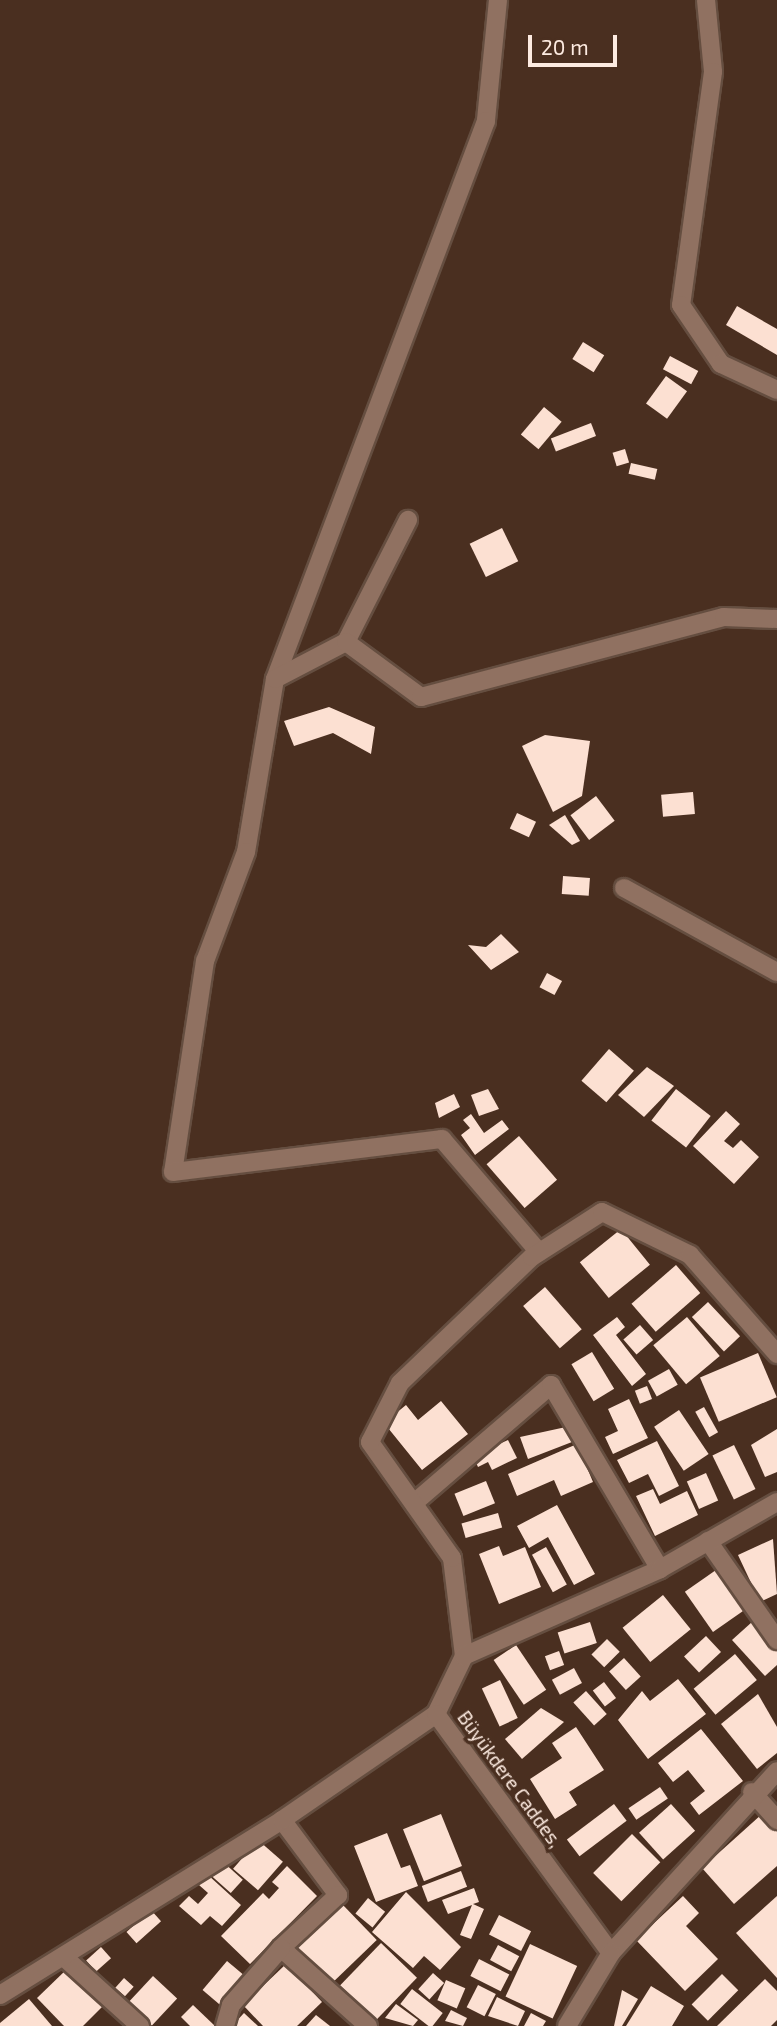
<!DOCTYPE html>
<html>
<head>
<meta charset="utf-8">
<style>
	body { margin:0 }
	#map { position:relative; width:777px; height:2026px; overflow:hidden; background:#4a2f20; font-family:"Exo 2",sans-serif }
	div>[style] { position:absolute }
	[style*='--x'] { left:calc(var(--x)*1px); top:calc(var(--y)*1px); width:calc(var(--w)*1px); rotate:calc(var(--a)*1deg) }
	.building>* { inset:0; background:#fce0d2; transform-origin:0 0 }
	.roads { filter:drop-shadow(2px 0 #654e40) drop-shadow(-2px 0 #654e40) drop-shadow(0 2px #654e40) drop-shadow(0 -2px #654e40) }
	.minor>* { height:18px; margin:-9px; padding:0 9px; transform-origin:9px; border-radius:9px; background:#907161 }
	span { translate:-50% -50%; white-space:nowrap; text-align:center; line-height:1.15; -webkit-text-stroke:7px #4a2f20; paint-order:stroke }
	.street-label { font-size:19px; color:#fdebe1 }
	.scale { position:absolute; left:528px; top:35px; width:89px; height:32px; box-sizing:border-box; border:4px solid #fdebe1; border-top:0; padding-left:9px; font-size:21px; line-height:24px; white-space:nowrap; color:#fdebe1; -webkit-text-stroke:5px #4a2f20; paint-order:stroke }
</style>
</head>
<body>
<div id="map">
	<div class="building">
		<div style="clip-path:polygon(737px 306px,777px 329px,777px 355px,726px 325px)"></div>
		<div style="left:583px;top:342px;width:25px;height:20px;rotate:32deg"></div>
		<div style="left:670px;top:356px;width:32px;height:15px;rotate:28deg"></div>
		<div style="left:666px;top:376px;width:26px;height:34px;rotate:36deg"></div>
		<div style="left:544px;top:407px;width:23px;height:36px;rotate:40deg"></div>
		<div style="left:591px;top:423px;width:14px;height:43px;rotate:69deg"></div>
		<div style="left:625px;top:449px;width:14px;height:13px;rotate:73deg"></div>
		<div style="left:631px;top:463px;width:27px;height:11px;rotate:13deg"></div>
		<div style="left:502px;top:528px;width:37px;height:36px;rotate:64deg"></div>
		<div style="clip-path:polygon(329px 707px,375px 727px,371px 754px,333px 733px,294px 746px,284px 721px)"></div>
		<div style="clip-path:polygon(545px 735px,590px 741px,582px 796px,553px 812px,522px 746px)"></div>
		<div style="left:693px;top:792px;width:22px;height:32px;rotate:85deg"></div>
		<div style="left:596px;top:796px;width:31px;height:32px;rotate:53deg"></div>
		<div style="left:517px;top:813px;width:21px;height:17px;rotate:25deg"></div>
		<div style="clip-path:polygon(565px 815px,580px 841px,572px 845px,549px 825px)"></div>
		<div style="left:563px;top:876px;width:27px;height:18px;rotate:4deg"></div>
		<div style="clip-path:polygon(501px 934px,519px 952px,491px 970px,468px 945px,486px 947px)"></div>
		<div style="left:547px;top:973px;width:17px;height:16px;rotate:28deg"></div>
		<div style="left:609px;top:1049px;width:33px;height:42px;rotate:41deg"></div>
		<div style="clip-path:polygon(647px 1067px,674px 1086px,644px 1117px,618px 1095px)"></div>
		<div style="clip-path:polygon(488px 1089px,499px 1109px,479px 1116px,471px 1095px)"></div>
		<div style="left:676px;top:1089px;width:44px;height:40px;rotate:38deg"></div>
		<div style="clip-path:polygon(454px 1094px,460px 1107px,439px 1118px,435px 1103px)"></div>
		<div style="clip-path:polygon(726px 1111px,740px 1124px,724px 1141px,733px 1148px,741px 1140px,759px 1157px,734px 1184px,693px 1146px)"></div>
		<div style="clip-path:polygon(471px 1114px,484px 1133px,502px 1120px,509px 1129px,475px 1155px,461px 1135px,470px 1128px,463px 1120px)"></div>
		<div style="left:519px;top:1136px;width:58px;height:43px;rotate:49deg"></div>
		<div style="left:621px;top:1229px;width:46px;height:53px;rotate:51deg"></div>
		<div style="left:676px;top:1265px;width:37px;height:59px;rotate:49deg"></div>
		<div style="left:545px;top:1287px;width:56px;height:29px;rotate:49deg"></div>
		<div style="left:708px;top:1302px;width:47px;height:22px;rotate:47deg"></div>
		<div style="clip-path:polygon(617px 1317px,625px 1327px,616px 1335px,646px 1374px,632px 1386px,593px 1335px)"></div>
		<div style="left:687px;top:1317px;width:51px;height:44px;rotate:50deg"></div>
		<div style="left:640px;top:1325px;width:20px;height:22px;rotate:49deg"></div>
		<div style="left:592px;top:1352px;width:43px;height:24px;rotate:59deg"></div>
		<div style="left:758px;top:1353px;width:48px;height:63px;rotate:67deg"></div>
		<div style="left:669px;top:1369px;width:18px;height:24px;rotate:61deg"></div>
		<div style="left:647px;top:1386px;width:14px;height:13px;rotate:69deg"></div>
		<div style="clip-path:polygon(629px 1399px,648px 1438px,613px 1454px,605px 1437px,618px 1431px,608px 1409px)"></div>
		<div style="clip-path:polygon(441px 1401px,468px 1434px,422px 1470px,384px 1423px,406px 1405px,418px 1420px)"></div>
		<div style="left:704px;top:1407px;width:29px;height:10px;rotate:61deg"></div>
		<div style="left:679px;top:1410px;width:53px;height:30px;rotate:56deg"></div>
		<div style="clip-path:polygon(566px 1427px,572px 1442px,528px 1459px,520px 1437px)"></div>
		<div style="clip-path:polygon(777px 1429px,777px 1472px,765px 1477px,751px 1445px)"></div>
		<div style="clip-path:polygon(508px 1440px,517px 1458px,492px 1470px,488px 1462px,478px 1467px,473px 1456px)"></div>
		<div style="clip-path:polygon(657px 1441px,679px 1486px,659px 1496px,648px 1474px,629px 1483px,617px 1460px)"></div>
		<div style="clip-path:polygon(577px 1444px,593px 1482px,561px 1496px,554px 1480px,517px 1496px,508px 1474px)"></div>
		<div style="left:734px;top:1445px;width:49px;height:24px;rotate:64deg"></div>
		<div style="left:706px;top:1473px;width:30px;height:21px;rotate:66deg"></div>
		<div style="left:486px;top:1481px;width:24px;height:34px;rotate:68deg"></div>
		<div style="clip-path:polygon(653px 1489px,660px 1504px,687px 1491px,698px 1515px,655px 1536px,636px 1496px)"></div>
		<div style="clip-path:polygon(557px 1505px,595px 1574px,574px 1585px,548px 1537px,529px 1548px,517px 1526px)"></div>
		<div style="left:498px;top:1513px;width:15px;height:38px;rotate:74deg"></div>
		<div style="clip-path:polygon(773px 1539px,777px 1594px,760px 1602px,738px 1555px)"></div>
		<div style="clip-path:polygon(499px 1546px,503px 1556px,525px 1547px,541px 1587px,499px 1604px,479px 1554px)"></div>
		<div style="left:546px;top:1547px;width:43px;height:16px;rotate:61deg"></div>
		<div style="left:716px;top:1570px;width:49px;height:38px;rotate:55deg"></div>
		<div style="left:663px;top:1595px;width:44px;height:52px;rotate:51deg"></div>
		<div style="left:590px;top:1622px;width:22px;height:34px;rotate:72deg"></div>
		<div style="clip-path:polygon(752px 1622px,777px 1649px,777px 1665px,765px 1676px,732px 1640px)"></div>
		<div style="left:706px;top:1636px;width:22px;height:30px;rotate:47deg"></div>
		<div style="left:607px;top:1639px;width:18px;height:22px;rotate:45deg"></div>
		<div style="left:516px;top:1645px;width:54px;height:27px;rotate:56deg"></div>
		<div style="left:559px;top:1651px;width:15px;height:15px;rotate:70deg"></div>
		<div style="left:735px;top:1654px;width:34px;height:54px;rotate:50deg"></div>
		<div style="left:624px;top:1658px;width:25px;height:20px;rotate:48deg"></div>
		<div style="left:574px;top:1668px;width:17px;height:25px;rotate:62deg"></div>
		<div style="clip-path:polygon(678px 1679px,706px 1714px,648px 1759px,618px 1720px,642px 1691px,650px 1701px)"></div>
		<div style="left:500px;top:1680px;width:42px;height:20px;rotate:65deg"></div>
		<div style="left:604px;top:1682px;width:20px;height:14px;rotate:53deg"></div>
		<div style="left:586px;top:1691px;width:31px;height:17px;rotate:48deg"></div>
		<div style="clip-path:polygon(758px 1694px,777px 1727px,777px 1753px,757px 1769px,721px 1724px)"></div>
		<div style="clip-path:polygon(541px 1708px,564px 1722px,522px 1759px,505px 1739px)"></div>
		<div style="clip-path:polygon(576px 1727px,604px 1770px,569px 1792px,577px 1805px,555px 1819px,530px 1779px,562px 1758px,552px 1743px)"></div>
		<div style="clip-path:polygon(701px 1729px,743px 1781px,699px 1815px,690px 1803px,705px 1791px,688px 1770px,673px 1782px,658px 1763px)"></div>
		<div style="left:660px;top:1787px;width:14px;height:38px;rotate:56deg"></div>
		<div style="left:614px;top:1804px;width:21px;height:59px;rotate:53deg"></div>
		<div style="left:671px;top:1804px;width:36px;height:43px;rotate:48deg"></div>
		<div style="left:441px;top:1814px;width:56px;height:41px;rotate:68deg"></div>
		<div style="clip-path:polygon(762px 1814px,777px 1830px,777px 1866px,734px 1904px,702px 1868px)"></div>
		<div style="clip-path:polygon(387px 1833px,401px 1868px,410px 1865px,418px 1886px,376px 1902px,354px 1846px)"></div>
		<div style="left:632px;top:1834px;width:40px;height:55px;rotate:45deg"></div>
		<div style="left:258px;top:1840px;width:33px;height:38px;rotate:41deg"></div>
		<div style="left:222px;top:1861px;width:28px;height:18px;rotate:42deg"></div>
		<div style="clip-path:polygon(287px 1866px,317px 1896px,250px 1964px,221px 1936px,263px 1893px,269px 1899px,279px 1888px,272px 1882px)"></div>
		<div style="left:461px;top:1871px;width:17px;height:42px;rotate:69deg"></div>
		<div style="clip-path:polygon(208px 1875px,241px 1905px,222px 1926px,210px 1916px,201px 1925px,179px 1906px,189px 1896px,198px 1904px,208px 1893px,199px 1885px)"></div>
		<div style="clip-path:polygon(474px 1888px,479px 1902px,473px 1904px,484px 1909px,471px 1939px,460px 1935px,472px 1905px,448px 1914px,442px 1900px)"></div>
		<div style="clip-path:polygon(406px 1892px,461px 1947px,440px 1970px,424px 1956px,413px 1968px,372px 1932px)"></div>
		<div style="clip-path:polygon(683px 1896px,699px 1913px,686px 1926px,718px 1959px,685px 1991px,636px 1940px)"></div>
		<div style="clip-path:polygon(777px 1896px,777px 1978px,736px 1933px)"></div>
		<div style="left:368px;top:1898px;width:22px;height:20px;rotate:39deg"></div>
		<div style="left:342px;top:1904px;width:50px;height:62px;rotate:46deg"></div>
		<div style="left:151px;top:1910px;width:15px;height:33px;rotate:48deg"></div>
		<div style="left:499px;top:1915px;width:36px;height:22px;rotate:27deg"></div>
		<div style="left:381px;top:1943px;width:50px;height:59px;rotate:44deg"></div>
		<div style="left:530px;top:1944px;width:52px;height:58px;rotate:25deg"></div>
		<div style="left:498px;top:1945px;width:24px;height:17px;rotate:28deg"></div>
		<div style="left:101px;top:1947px;width:15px;height:20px;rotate:48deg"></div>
		<div style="left:479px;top:1959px;width:34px;height:19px;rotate:27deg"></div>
		<div style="left:227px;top:1961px;width:23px;height:38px;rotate:40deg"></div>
		<div style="clip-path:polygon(286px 1964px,322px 2002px,297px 2026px,263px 2026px,243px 2005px)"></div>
		<div style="clip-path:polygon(67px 1969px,103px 2006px,83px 2026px,64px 2026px,37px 1998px)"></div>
		<div style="left:433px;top:1973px;width:15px;height:22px;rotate:42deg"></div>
		<div style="left:722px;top:1974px;width:23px;height:43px;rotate:45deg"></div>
		<div style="left:153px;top:1976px;width:33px;height:37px;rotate:43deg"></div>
		<div style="left:124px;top:1978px;width:13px;height:13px;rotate:42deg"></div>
		<div style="clip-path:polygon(765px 1979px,777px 1991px,777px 2020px,771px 2026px,717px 2026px)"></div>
		<div style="left:446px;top:1980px;width:21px;height:22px;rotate:23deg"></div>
		<div style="left:478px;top:1985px;width:20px;height:25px;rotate:27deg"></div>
		<div style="clip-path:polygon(651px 1986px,684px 2006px,672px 2026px,626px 2026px)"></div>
		<div style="left:412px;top:1989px;width:39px;height:19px;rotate:38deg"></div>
		<div style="clip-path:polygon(622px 1990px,638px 1999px,622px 2026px,614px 2026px)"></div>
		<div style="clip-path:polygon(497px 1997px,525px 2011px,518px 2026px,488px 2016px)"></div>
		<div style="clip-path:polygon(29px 1999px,52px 2026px,0 2026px,0 2023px)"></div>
		<div style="clip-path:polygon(396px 2004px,418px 2020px,413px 2026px,385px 2018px)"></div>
		<div style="clip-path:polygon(193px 2005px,215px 2026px,190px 2026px,181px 2017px)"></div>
		<div style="clip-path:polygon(451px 2010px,467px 2018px,463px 2026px,445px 2021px)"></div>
		<div style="clip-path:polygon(244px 2013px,258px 2026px,232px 2026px)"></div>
		<div style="clip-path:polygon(531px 2013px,546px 2021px,543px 2026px,524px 2026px)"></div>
		<div style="clip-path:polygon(316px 2015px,330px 2026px,306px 2026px)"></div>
	</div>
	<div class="roads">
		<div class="minor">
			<div style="--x:498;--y:0;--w:122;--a:95.7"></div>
			<div style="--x:486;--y:121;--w:597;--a:110.71"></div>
			<div style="--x:275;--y:679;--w:175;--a:99.5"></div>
			<div style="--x:246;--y:852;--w:116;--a:110.6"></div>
			<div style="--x:205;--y:961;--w:213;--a:98.6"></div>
			<div style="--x:173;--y:1172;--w:271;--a:-7"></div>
			<div style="--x:442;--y:1139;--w:149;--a:49.4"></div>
			<div style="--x:706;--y:0;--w:72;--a:84.4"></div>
			<div style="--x:713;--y:72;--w:235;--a:97.8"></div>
			<div style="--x:681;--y:305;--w:71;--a:55.9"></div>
			<div style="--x:721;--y:364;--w:62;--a:24.9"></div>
			<div style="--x:346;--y:642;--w:137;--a:-63.1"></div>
			<div style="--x:275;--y:679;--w:80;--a:-27.5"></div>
			<div style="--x:346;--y:642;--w:93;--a:36.3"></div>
			<div style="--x:421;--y:697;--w:313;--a:-14.8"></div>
			<div style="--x:724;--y:617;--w:53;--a:2.2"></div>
			<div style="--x:624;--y:888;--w:175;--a:28.8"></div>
			<div style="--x:414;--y:1503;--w:181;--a:-40.7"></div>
			<div style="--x:551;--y:1385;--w:214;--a:59.4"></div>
			<div style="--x:708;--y:1541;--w:121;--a:55.1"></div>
			<div style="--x:464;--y:1656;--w:99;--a:-97"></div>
			<div style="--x:452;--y:1558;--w:142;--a:-125.3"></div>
			<div style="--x:370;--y:1442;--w:66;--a:-63"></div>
			<div style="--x:400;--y:1383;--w:182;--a:-43.7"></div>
			<div style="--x:532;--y:1257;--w:83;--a:-32.7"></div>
			<div style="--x:602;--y:1212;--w:98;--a:26"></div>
			<div style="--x:690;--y:1255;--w:132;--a:48.7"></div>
			<div style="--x:436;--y:1714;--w:64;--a:-64.2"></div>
			<div style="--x:464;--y:1656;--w:214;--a:-23.9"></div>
			<div style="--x:660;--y:1569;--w:135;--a:-29.8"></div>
			<div style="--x:752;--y:1792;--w:38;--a:48"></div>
			<div style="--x:282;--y:1820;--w:94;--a:53.3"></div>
			<div style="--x:338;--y:1895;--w:78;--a:137.1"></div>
			<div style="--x:281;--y:1948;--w:117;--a:41.9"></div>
			<div style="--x:66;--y:1959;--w:100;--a:42.2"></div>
			<div style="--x:0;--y:1995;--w:332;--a:-31.8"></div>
			<div style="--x:282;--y:1820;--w:187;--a:-34.5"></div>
			<div style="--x:436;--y:1714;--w:296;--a:53.8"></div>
			<div style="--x:611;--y:1953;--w:246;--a:-47.6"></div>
			<div style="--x:225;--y:2026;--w:22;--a:-74"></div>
			<div style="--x:231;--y:2005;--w:76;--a:-48.7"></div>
			<div style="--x:567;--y:2026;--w:85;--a:-58.9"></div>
		</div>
	</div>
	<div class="street-label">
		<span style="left:510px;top:1779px;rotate:54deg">Büyükdere Caddes,</span>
	</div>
	<div class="scale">20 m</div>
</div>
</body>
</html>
